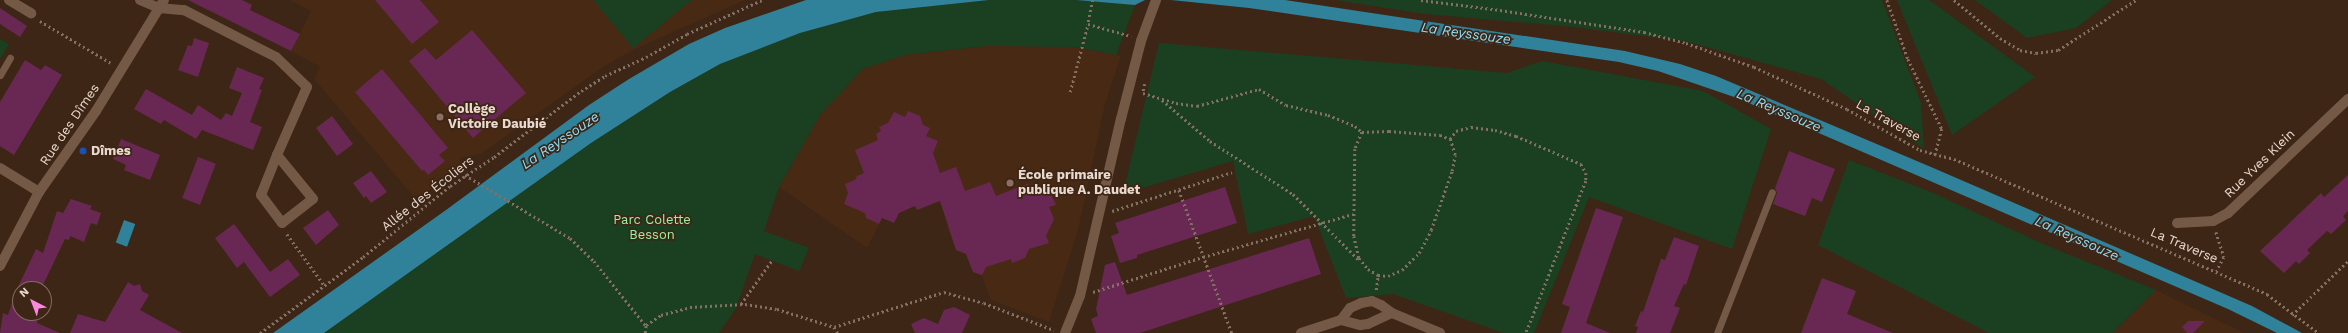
<!DOCTYPE html>
<html>
<head>
<meta charset="utf-8">
<style>
	body { margin:0 }
	#map { position:relative; width:2348px; height:333px; overflow:hidden; background:#3d2615; font-family:"Work Sans",sans-serif }
	div>[style] { position:absolute }
	[style*='--x'] { left:calc(var(--x)*1px); top:calc(var(--y)*1px); width:calc(var(--w)*1px); rotate:calc(var(--a)*1deg) }
	.built>* { inset:0; background:#472914 }
	.green>* { inset:0; background:#1a4021 }
	.water>* { inset:0; background:#2f8299; transform-origin:0 0 }
	.building>* { inset:0; background:#692853; transform-origin:0 0 }
	.path>* { height:2.5px; margin-top:-1.25px; transform-origin:0; background:repeating-linear-gradient(90deg,#847062 0 2px,transparent 0 5px) }
	.service>* { height:7px; margin:-3.5px; padding:0 3.5px; transform-origin:3.5px; border-radius:3.5px; background:#745947 }
	.minor>* { height:10px; margin:-5px; padding:0 5px; transform-origin:5px; border-radius:5px; background:#745947 }
	.dots>* { width:11px; height:11px; translate:-50% -50%; box-sizing:border-box; border:2px solid #3d2615; border-radius:50% }
	span { translate:-50% -50%; white-space:nowrap; text-align:center; line-height:1.15; -webkit-text-stroke:3.5px #3d2615; paint-order:stroke }
	.poi-label { font-size:13px; color:#e9d9ce; font-weight:700 }
	.left { translate:0 -50%; text-align:left }
	.street-label { font-size:13px; color:#e9d9ce }
	.park-label { font-size:13px; color:#95f1a4 }
	.water-label { font-size:14px; color:#90dcf5; font-style:italic }
	.north { position:absolute; left:12px; top:281px; width:40px; height:40px; box-sizing:border-box; background:#3d2615; border:1px solid #826e5f; border-radius:50%; rotate:318deg; font-size:11px; font-weight:700; line-height:16px; text-align:center; color:#e9d9ce }
	.north::after { content:''; display:block; margin:auto; width:14px; height:18px; background:#fd86e2; clip-path:polygon(50% 0,100% 100%,50% 72%,0 100%) }
</style>
</head>
<body>
<div id="map">
	<div class="built">
		<div style="clip-path:polygon(290px 0,745px 0,635px 49px,603px 67px,481px 154px,461px 158px,457px 171px,423px 195px,413px 196px,314px 79px,320px 67px,291px 51px,311px 11px)"></div>
		<div style="clip-path:polygon(986px 46px,1075px 47px,1121px 56px,1105px 104px,1078px 230px,1049px 322px,991px 300px,982px 276px,973px 272px,966px 254px,956px 250px,947px 226px,950px 225px,936px 189px,934px 203px,917px 210px,914px 204px,882px 218px,867px 248px,779px 187px,820px 115px,863px 69px,905px 55px)"></div>
		<div style="clip-path:polygon(2156px 290px,2244px 333px,2112px 333px)"></div>
	</div>
	<div class="green">
		<div style="clip-path:polygon(593px 0,692px 0,633px 48px)"></div>
		<div style="clip-path:polygon(989px 0,1076px 0,1135px 5px,1116px 55px,1075px 47px,986px 46px,905px 55px,863px 69px,820px 115px,779px 187px,764px 231px,809px 248px,799px 271px,755px 254px,736px 308px,719px 333px,324px 333px,591px 143px,670px 92px,720px 64px,800px 33px,876px 12px)"></div>
		<div style="clip-path:polygon(1336px 0,1882px 0,1921px 103px,1924px 149px,1821px 79px,1685px 41px,1564px 26px,1425px 14px)"></div>
		<div style="clip-path:polygon(1897px 0,1929px 0,2035px 77px,1952px 135px)"></div>
		<div style="clip-path:polygon(1975px 0,2112px 0,2076px 28px,2027px 38px)"></div>
		<div style="clip-path:polygon(0 39px,9px 44px,0 59px)"></div>
		<div style="clip-path:polygon(1159px 43px,1507px 73px,1542px 61px,1703px 91px,1771px 129px,1732px 249px,1589px 197px,1534px 333px,1504px 333px,1393px 294px,1346px 298px,1314px 216px,1248px 234px,1233px 161px,1135px 190px,1136px 186px,1125px 185px)"></div>
		<div style="clip-path:polygon(1849px 160px,1933px 193px,2043px 244px,2156px 290px,2112px 333px,1989px 333px,1818px 245px)"></div>
	</div>
	<div class="water">
		<div style="clip-path:polygon(806px 0,989px 0,876px 12px,800px 33px,720px 64px,670px 92px,591px 143px,324px 333px,273px 333px,446px 210px,589px 105px,629px 79px,689px 44px,725px 28px)"></div>
		<div style="clip-path:polygon(1076px 0,1145px 0,1135px 5px)"></div>
		<div style="clip-path:polygon(1171px 0,1285px 0,1625px 51px,1680px 64px,1716px 76px,1931px 167px,2252px 306px,2302px 333px,2277px 333px,2228px 309px,1737px 98px,1658px 71px,1619px 62px,1249px 8px)"></div>
		<div style="left:124px;top:220px;width:12px;height:24px;rotate:20deg"></div>
	</div>
	<div class="building">
		<div style="clip-path:polygon(188px 0,242px 0,252px 5px,250px 10px,300px 34px,291px 51px)"></div>
		<div style="clip-path:polygon(375px 0,420px 0,439px 22px,412px 44px)"></div>
		<div style="clip-path:polygon(0 8px,27px 26px,20px 37px,0 24px)"></div>
		<div style="clip-path:polygon(472px 30px,526px 93px,473px 138px,409px 61px,425px 48px,436px 60px)"></div>
		<div style="clip-path:polygon(194px 38px,209px 43px,198px 77px,178px 70px,188px 45px,192px 46px)"></div>
		<div style="clip-path:polygon(25px 60px,41px 70px,45px 65px,62px 75px,14px 155px,0 146px,0 102px)"></div>
		<div style="clip-path:polygon(237px 67px,264px 78px,259px 89px,262px 90px,250px 122px,262px 127px,253px 150px,202px 130px,196px 139px,164px 120px,161px 124px,134px 109px,146px 89px,192px 115px,198px 105px,221px 120px,226px 113px,232px 116px,242px 93px,229px 88px)"></div>
		<div style="clip-path:polygon(382px 69px,448px 148px,439px 155px,445px 161px,428px 175px,424px 170px,422px 171px,355px 92px)"></div>
		<div style="clip-path:polygon(908px 111px,920px 116px,923px 125px,930px 128px,926px 136px,938px 141px,933px 153px,940px 173px,956px 167px,965px 191px,990px 182px,996px 196px,1027px 184px,1050px 192px,1056px 205px,1049px 207px,1054px 219px,1046px 236px,1049px 243px,1029px 249px,1025px 258px,1012px 263px,1011px 259px,986px 267px,982px 275px,973px 272px,966px 254px,956px 250px,940px 201px,917px 210px,915px 206px,899px 213px,894px 223px,882px 218px,879px 224px,866px 218px,865px 213px,844px 204px,848px 193px,845px 184px,855px 180px,857px 176px,864px 173px,855px 150px,878px 140px,876px 134px,881px 131px,879px 127px,888px 123px,894px 112px,905px 117px)"></div>
		<div style="left:332px;top:116px;width:35px;height:20px;rotate:53deg"></div>
		<div style="clip-path:polygon(121px 139px,160px 155px,150px 180px,124px 170px,126px 165px,113px 159px)"></div>
		<div style="clip-path:polygon(1789px 151px,1835px 169px,1822px 202px,1812px 198px,1805px 216px,1773px 204px,1777px 193px,1775px 188px)"></div>
		<div style="left:198px;top:157px;width:19px;height:44px;rotate:21deg"></div>
		<div style="clip-path:polygon(371px 171px,387px 192px,371px 203px,366px 196px,364px 198px,353px 183px)"></div>
		<div style="clip-path:polygon(2348px 175px,2348px 211px,2343px 216px,2346px 220px,2331px 234px,2327px 231px,2307px 250px,2310px 253px,2299px 264px,2296px 261px,2284px 273px,2260px 251px,2321px 193px,2324px 197px)"></div>
		<div style="clip-path:polygon(1225px 187px,1237px 223px,1137px 255px,1137px 258px,1120px 263px,1111px 236px,1119px 233px,1115px 223px)"></div>
		<div style="clip-path:polygon(71px 199px,92px 206px,90px 209px,101px 213px,97px 225px,91px 223px,84px 242px,70px 236px,69px 240px,65px 239px,41px 289px,17px 289px,36px 249px,43px 253px,57px 211px,63px 213px)"></div>
		<div style="clip-path:polygon(1596px 208px,1623px 217px,1586px 323px,1610px 333px,1561px 333px,1570px 307px,1562px 304px)"></div>
		<div style="clip-path:polygon(328px 210px,339px 225px,316px 245px,303px 228px)"></div>
		<div style="clip-path:polygon(234px 224px,270px 272px,288px 259px,300px 275px,270px 297px,244px 262px,237px 268px,215px 238px)"></div>
		<div style="clip-path:polygon(1674px 237px,1699px 246px,1686px 285px,1684px 284px,1674px 306px,1680px 308px,1670px 333px,1636px 333px,1638px 327px,1635px 326px,1641px 311px,1643px 312px,1661px 259px,1665px 260px)"></div>
		<div style="clip-path:polygon(1309px 238px,1321px 274px,1140px 333px,1096px 333px,1091px 319px,1098px 316px,1096px 309px,1105px 265px,1115px 262px,1127px 295px)"></div>
		<div style="clip-path:polygon(1822px 278px,1856px 291px,1847px 314px,1893px 333px,1801px 333px)"></div>
		<div style="clip-path:polygon(128px 282px,134px 286px,140px 284px,142px 291px,149px 295px,140px 310px,182px 333px,70px 333px,78px 314px,105px 322px)"></div>
		<div style="clip-path:polygon(15px 294px,20px 295px,20px 313px,40px 313px,37px 323px,60px 333px,0 333px,3px 313px,8px 315px)"></div>
		<div style="clip-path:polygon(954px 307px,970px 315px,962px 333px,915px 333px,911px 324px,924px 318px,938px 324px,944px 310px)"></div>
		<div style="clip-path:polygon(2188px 321px,2205px 321px,2193px 333px,2187px 333px,2182px 327px)"></div>
	</div>
	<div class="path">
		<div style="--x:1093;--y:0;--w:25;--a:102"></div>
		<div style="--x:1088;--y:24;--w:45;--a:15.6"></div>
		<div style="--x:1421;--y:0;--w:80;--a:7.2"></div>
		<div style="--x:1500;--y:10;--w:146;--a:8.7"></div>
		<div style="--x:1644;--y:32;--w:43;--a:14.7"></div>
		<div style="--x:1686;--y:43;--w:72;--a:19.4"></div>
		<div style="--x:1754;--y:67;--w:102;--a:24.3"></div>
		<div style="--x:1847;--y:109;--w:84;--a:29.3"></div>
		<div style="--x:1920;--y:150;--w:35;--a:15"></div>
		<div style="--x:1954;--y:159;--w:341;--a:23.3"></div>
		<div style="--x:2267;--y:294;--w:65;--a:36.9"></div>
		<div style="--x:1887;--y:0;--w:63;--a:70.4"></div>
		<div style="--x:1908;--y:59;--w:78;--a:64.1"></div>
		<div style="--x:1942;--y:129;--w:27;--a:105"></div>
		<div style="--x:1954;--y:0;--w:60;--a:39.6"></div>
		<div style="--x:2000;--y:38;--w:23;--a:31"></div>
		<div style="--x:2020;--y:50;--w:16;--a:11"></div>
		<div style="--x:2036;--y:53;--w:22;--a:-8"></div>
		<div style="--x:2058;--y:50;--w:93;--a:-32.7"></div>
		<div style="--x:40;--y:21;--w:82;--a:30.6"></div>
		<div style="--x:1145;--y:84;--w:9;--a:103"></div>
		<div style="--x:1143;--y:93;--w:34;--a:17"></div>
		<div style="--x:1176;--y:103;--w:21;--a:8"></div>
		<div style="--x:1197;--y:106;--w:64;--a:-15.3"></div>
		<div style="--x:1259;--y:89;--w:31;--a:31"></div>
		<div style="--x:1286;--y:105;--w:43;--a:13.4"></div>
		<div style="--x:1328;--y:115;--w:29;--a:22"></div>
		<div style="--x:1355;--y:126;--w:9;--a:41"></div>
		<div style="--x:1362;--y:132;--w:18;--a:112"></div>
		<div style="--x:1355;--y:149;--w:87;--a:90.7"></div>
		<div style="--x:1354;--y:236;--w:23;--a:77"></div>
		<div style="--x:1359;--y:258;--w:14;--a:51"></div>
		<div style="--x:1368;--y:269;--w:12;--a:31"></div>
		<div style="--x:1378;--y:275;--w:10;--a:6"></div>
		<div style="--x:1388;--y:276;--w:15;--a:-23"></div>
		<div style="--x:1402;--y:270;--w:24;--a:-45"></div>
		<div style="--x:1419;--y:253;--w:26;--a:-62"></div>
		<div style="--x:1431;--y:230;--w:63;--a:-70.4"></div>
		<div style="--x:1452;--y:171;--w:16;--a:-79"></div>
		<div style="--x:1455;--y:155;--w:17;--a:-107"></div>
		<div style="--x:1450;--y:139;--w:10;--a:-53"></div>
		<div style="--x:1456;--y:131;--w:16;--a:-15"></div>
		<div style="--x:1471;--y:127;--w:24;--a:7"></div>
		<div style="--x:1495;--y:130;--w:22;--a:16"></div>
		<div style="--x:1516;--y:136;--w:71;--a:23.3"></div>
		<div style="--x:1581;--y:164;--w:10;--a:61"></div>
		<div style="--x:1586;--y:173;--w:8;--a:90"></div>
		<div style="--x:1586;--y:181;--w:163;--a:111.5"></div>
		<div style="--x:1070;--y:92;--w:70;--a:-75.2"></div>
		<div style="--x:1162;--y:100;--w:63;--a:40.5"></div>
		<div style="--x:1210;--y:141;--w:98;--a:32.6"></div>
		<div style="--x:1293;--y:194;--w:93;--a:45"></div>
		<div style="--x:1362;--y:132;--w:27;--a:-2"></div>
		<div style="--x:1389;--y:131;--w:51;--a:4.5"></div>
		<div style="--x:1440;--y:135;--w:11;--a:22"></div>
		<div style="--x:465;--y:175;--w:122;--a:31"></div>
		<div style="--x:570;--y:238;--w:33;--a:44"></div>
		<div style="--x:594;--y:261;--w:83;--a:51.3"></div>
		<div style="--x:1179;--y:190;--w:153;--a:69.7"></div>
		<div style="--x:1112;--y:211;--w:126;--a:-18"></div>
		<div style="--x:2216;--y:232;--w:26;--a:72"></div>
		<div style="--x:2224;--y:257;--w:16;--a:117"></div>
		<div style="--x:287;--y:234;--w:63;--a:54"></div>
		<div style="--x:1376;--y:290;--w:15;--a:-82"></div>
		<div style="--x:1093;--y:292;--w:115;--a:-17.7"></div>
		<div style="--x:1203;--y:257;--w:156;--a:-16"></div>
		<div style="--x:741;--y:304;--w:54;--a:-54.8"></div>
		<div style="--x:2292;--y:315;--w:78;--a:-44"></div>
		<div style="--x:834;--y:327;--w:7;--a:56"></div>
		<div style="--x:260;--y:333;--w:128;--a:-36.4"></div>
		<div style="--x:363;--y:257;--w:112;--a:-39.2"></div>
		<div style="--x:450;--y:186;--w:53;--a:-33.4"></div>
		<div style="--x:494;--y:157;--w:109;--a:-37.2"></div>
		<div style="--x:581;--y:91;--w:28;--a:-32"></div>
		<div style="--x:605;--y:76;--w:45;--a:-24.9"></div>
		<div style="--x:646;--y:57;--w:47;--a:-29.3"></div>
		<div style="--x:687;--y:34;--w:82;--a:-24.4"></div>
		<div style="--x:645;--y:333;--w:8;--a:-83"></div>
		<div style="--x:646;--y:325;--w:18;--a:-34"></div>
		<div style="--x:661;--y:315;--w:30;--a:-15"></div>
		<div style="--x:690;--y:307;--w:55;--a:-3.1"></div>
		<div style="--x:745;--y:304;--w:32;--a:9"></div>
		<div style="--x:777;--y:309;--w:60;--a:17.5"></div>
		<div style="--x:834;--y:327;--w:115;--a:-17.7"></div>
		<div style="--x:944;--y:292;--w:41;--a:15.4"></div>
		<div style="--x:984;--y:303;--w:75;--a:21.1"></div>
	</div>
	<div class="service">
		<div style="--x:0;--y:75;--w:20;--a:-60"></div>
		<div style="--x:1717;--y:333;--w:151;--a:-68.7"></div>
	</div>
	<div class="minor">
		<div style="--x:9;--y:0;--w:26;--a:31"></div>
		<div style="--x:140;--y:0;--w:21;--a:23"></div>
		<div style="--x:159;--y:8;--w:25;--a:5"></div>
		<div style="--x:184;--y:10;--w:103;--a:27.1"></div>
		<div style="--x:276;--y:57;--w:43;--a:44.1"></div>
		<div style="--x:307;--y:87;--w:74;--a:113.8"></div>
		<div style="--x:277;--y:155;--w:43;--a:111.8"></div>
		<div style="--x:261;--y:195;--w:35;--a:53"></div>
		<div style="--x:282;--y:223;--w:39;--a:-38"></div>
		<div style="--x:313;--y:199;--w:57;--a:-129.3"></div>
		<div style="--x:0;--y:168;--w:46;--a:31.6"></div>
		<div style="--x:2177;--y:223;--w:36;--a:-3"></div>
		<div style="--x:2213;--y:221;--w:17;--a:-28"></div>
		<div style="--x:2228;--y:213;--w:166;--a:-43.5"></div>
		<div style="--x:0;--y:266;--w:84;--a:-62.2"></div>
		<div style="--x:39;--y:192;--w:99;--a:-54.9"></div>
		<div style="--x:96;--y:111;--w:130;--a:-58.5"></div>
		<div style="--x:1341;--y:320;--w:20;--a:15"></div>
		<div style="--x:1360;--y:325;--w:8;--a:-7"></div>
		<div style="--x:1368;--y:324;--w:26;--a:-25"></div>
		<div style="--x:1065;--y:333;--w:40;--a:-68"></div>
		<div style="--x:1080;--y:296;--w:182;--a:-77"></div>
		<div style="--x:1121;--y:119;--w:81;--a:-75.6"></div>
		<div style="--x:1141;--y:41;--w:44;--a:-69.9"></div>
		<div style="--x:1301;--y:333;--w:42;--a:-18"></div>
		<div style="--x:1341;--y:320;--w:15;--a:-53"></div>
		<div style="--x:1350;--y:308;--w:12;--a:-24"></div>
		<div style="--x:1361;--y:303;--w:11;--a:-10"></div>
		<div style="--x:1372;--y:301;--w:10;--a:24"></div>
		<div style="--x:1381;--y:305;--w:14;--a:36"></div>
		<div style="--x:1392;--y:313;--w:52;--a:22.6"></div>
	</div>
	<div class="dots">
		<div style="left:440px;top:117px;background:#8d6e63"></div>
		<div style="left:83px;top:151px;background:#1a4fb4"></div>
		<div style="left:1010px;top:183px;background:#8d6e63"></div>
	</div>
	<div class="poi-label">
		<span class="left" style="left:448px;top:117px">Collège<br>Victoire Daubié</span>
		<span class="left" style="left:91px;top:151px">Dîmes</span>
		<span class="left" style="left:1018px;top:183px">École primaire<br>publique A. Daudet</span>
	</div>
	<div class="street-label">
		<span style="left:1888px;top:121px;rotate:29deg">La Traverse</span>
		<span style="left:70px;top:125px;rotate:-56deg">Rue des Dîmes</span>
		<span style="left:2260px;top:164px;rotate:-44deg">Rue Yves Klein</span>
		<span style="left:428px;top:194px;rotate:-38deg">Allée des Écoliers</span>
		<span style="left:2184px;top:246px;rotate:23deg">La Traverse</span>
	</div>
	<div class="park-label">
		<span style="left:652px;top:228px">Parc Colette<br>Besson</span>
	</div>
	<div class="water-label">
		<span style="left:1466px;top:33px;rotate:8deg">La Reyssouze</span>
		<span style="left:1779px;top:110px;rotate:23deg">La Reyssouze</span>
		<span style="left:560px;top:140px;rotate:-34deg">La Reyssouze</span>
		<span style="left:2077px;top:238px;rotate:24deg">La Reyssouze</span>
	</div>
	<div class="north">N</div>
</div>
</body>
</html>
